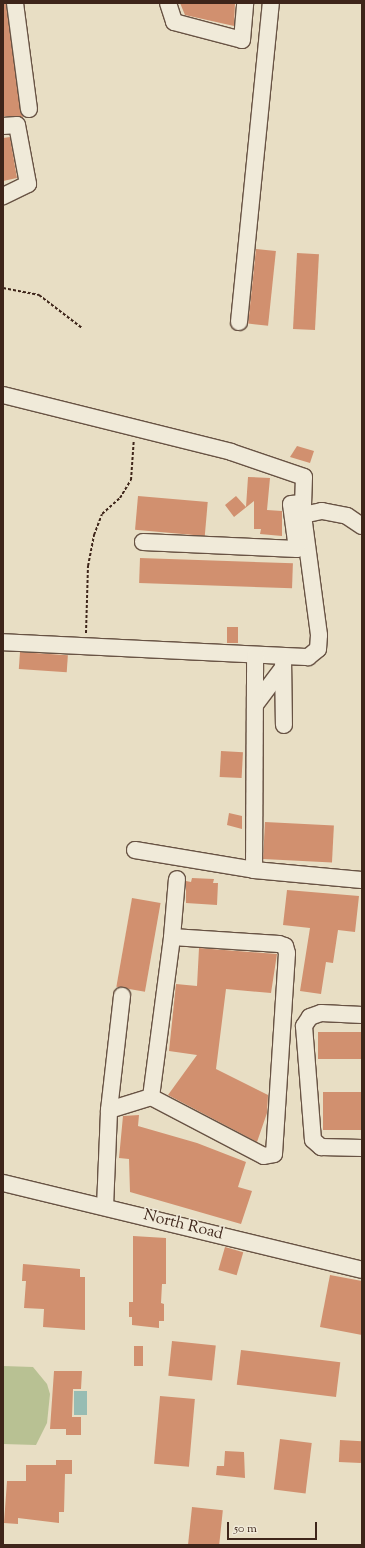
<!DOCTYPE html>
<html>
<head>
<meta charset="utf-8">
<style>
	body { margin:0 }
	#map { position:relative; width:365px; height:1548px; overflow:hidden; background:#e8dec4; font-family:"Sorts Mill Goudy",serif }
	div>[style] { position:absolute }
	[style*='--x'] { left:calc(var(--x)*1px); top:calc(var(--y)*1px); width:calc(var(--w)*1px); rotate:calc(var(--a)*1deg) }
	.green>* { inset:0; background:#b8c193 }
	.water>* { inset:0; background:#97bcb3; transform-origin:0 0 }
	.building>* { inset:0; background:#d1906f; transform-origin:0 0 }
	.path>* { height:2px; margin-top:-1px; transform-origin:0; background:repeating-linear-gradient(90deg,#3e251a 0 3px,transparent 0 5px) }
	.roads { filter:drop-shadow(1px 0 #685344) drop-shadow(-1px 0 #685344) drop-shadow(0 1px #685344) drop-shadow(0 -1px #685344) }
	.minor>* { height:16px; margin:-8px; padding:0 8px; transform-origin:8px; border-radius:8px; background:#f0ead9 }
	span { translate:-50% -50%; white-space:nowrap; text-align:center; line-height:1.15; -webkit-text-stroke:3px #f0ead9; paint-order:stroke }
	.street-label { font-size:16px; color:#3e251a }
	.frame { position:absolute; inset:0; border:4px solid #3e251a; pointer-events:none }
	.scale { position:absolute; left:227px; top:1522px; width:90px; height:18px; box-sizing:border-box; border:2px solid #3e251a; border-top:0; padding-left:5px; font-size:12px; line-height:14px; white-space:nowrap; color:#3e251a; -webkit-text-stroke:3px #f0ead9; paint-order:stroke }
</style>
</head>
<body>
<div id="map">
	<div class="green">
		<div style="clip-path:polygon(3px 1366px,33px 1367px,47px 1384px,50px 1394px,47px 1423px,36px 1445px,3px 1444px)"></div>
	</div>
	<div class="water">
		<div style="left:74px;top:1391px;width:13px;height:24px"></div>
	</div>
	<div class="building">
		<div style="clip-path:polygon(3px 3px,6px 3px,23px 118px,3px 116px)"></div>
		<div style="clip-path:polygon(180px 3px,235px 3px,234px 26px,185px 15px)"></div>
		<div style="clip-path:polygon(10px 137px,17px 178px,3px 181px,3px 138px)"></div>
		<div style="left:256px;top:249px;width:20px;height:75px;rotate:6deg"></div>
		<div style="left:297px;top:253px;width:22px;height:76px;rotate:3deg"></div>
		<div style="clip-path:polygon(297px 446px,314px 451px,310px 463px,290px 457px)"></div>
		<div style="clip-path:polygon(248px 477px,270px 478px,267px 510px,282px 511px,282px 536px,260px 534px,261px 529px,254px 529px,254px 501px,234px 517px,225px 505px,236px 496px,246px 507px)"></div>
		<div style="left:138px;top:496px;width:70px;height:34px;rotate:5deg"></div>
		<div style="left:140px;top:558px;width:153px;height:25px;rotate:2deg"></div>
		<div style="left:227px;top:627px;width:11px;height:16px"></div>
		<div style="left:20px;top:652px;width:48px;height:17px;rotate:4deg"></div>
		<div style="left:221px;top:751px;width:22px;height:26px;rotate:3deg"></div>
		<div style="clip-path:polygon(229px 813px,242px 816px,242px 829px,227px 825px)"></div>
		<div style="left:265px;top:822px;width:69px;height:37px;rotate:3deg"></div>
		<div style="clip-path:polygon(192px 878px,214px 879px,213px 883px,218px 883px,217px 905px,186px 903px,186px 881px,191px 882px)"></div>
		<div style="clip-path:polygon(287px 890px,359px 896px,355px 932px,338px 930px,333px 963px,326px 962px,321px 994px,300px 991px,310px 928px,283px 925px)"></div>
		<div style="left:132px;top:898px;width:29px;height:90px;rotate:10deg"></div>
		<div style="clip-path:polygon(199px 948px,277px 954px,271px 993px,226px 989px,216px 1069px,268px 1095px,267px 1113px,257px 1142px,168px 1095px,197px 1055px,169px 1051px,176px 984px,197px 986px)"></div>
		<div style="left:362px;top:1032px;width:27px;height:44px;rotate:90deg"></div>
		<div style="left:362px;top:1092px;width:38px;height:39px;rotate:90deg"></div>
		<div style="clip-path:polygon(139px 1115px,138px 1126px,197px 1143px,246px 1162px,238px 1187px,252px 1191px,241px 1224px,130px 1192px,129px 1159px,119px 1158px,123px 1116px)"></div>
		<div style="clip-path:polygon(133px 1236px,166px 1238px,166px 1284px,162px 1284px,161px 1303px,164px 1304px,164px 1321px,159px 1321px,159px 1328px,132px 1325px,132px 1317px,129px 1317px,129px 1302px,133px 1302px)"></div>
		<div style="left:225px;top:1247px;width:19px;height:24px;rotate:16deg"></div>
		<div style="clip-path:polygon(23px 1264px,80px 1269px,80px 1277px,85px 1277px,85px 1330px,43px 1327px,44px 1309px,24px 1308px,26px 1281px,22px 1281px)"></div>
		<div style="clip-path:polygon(330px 1275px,362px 1281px,362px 1335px,320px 1327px)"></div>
		<div style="left:172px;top:1341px;width:44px;height:35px;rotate:6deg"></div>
		<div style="left:134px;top:1346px;width:9px;height:20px"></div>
		<div style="left:241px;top:1350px;width:100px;height:35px;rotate:7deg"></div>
		<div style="clip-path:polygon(54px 1371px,82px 1371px,81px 1389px,73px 1389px,72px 1417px,81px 1417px,81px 1435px,66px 1435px,66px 1429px,50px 1429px)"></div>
		<div style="left:160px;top:1396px;width:35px;height:68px;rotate:5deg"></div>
		<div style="left:280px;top:1439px;width:32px;height:51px;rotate:7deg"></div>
		<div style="left:340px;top:1440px;width:22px;height:22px;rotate:3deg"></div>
		<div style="clip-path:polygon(225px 1451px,244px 1452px,245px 1478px,216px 1475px,217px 1466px,224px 1466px)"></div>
		<div style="clip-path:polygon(56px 1460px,72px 1460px,72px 1474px,65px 1474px,64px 1512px,59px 1512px,59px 1523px,18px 1518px,18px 1524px,4px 1523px,7px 1481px,26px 1481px,26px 1465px,56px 1465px)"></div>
		<div style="left:192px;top:1507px;width:31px;height:38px;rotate:6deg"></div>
	</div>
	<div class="path">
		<div style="--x:3;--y:288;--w:37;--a:11"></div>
		<div style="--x:39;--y:295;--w:54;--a:37.5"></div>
		<div style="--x:86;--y:633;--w:67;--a:-88.3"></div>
		<div style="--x:88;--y:566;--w:32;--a:-79"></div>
		<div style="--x:94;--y:535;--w:22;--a:-69"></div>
		<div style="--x:102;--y:514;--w:24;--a:-42"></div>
		<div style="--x:120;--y:498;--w:21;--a:-59"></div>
		<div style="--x:131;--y:480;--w:39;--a:-86"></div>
	</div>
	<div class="roads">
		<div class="minor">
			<div style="--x:15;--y:3;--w:107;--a:82.5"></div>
			<div style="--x:168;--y:3;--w:20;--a:72"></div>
			<div style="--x:174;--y:22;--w:70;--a:14.8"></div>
			<div style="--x:242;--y:40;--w:37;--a:-85"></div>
			<div style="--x:3;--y:126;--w:14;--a:-4"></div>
			<div style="--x:17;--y:125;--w:60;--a:79.4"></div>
			<div style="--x:28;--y:184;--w:28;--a:154"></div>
			<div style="--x:239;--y:322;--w:321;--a:-84.3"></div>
			<div style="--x:3;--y:395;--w:235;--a:14"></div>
			<div style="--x:231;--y:452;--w:77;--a:18.9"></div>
			<div style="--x:304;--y:477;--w:38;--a:92"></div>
			<div style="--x:303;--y:515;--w:121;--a:82.4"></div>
			<div style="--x:319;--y:635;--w:14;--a:94"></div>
			<div style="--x:318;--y:649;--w:13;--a:141"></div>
			<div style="--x:308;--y:657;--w:305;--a:-177.2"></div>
			<div style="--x:303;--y:515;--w:19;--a:-12"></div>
			<div style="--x:322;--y:511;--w:25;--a:11"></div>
			<div style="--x:347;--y:516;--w:18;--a:34"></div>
			<div style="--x:143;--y:542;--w:154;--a:2.6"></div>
			<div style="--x:297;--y:549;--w:45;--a:-97.6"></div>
			<div style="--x:291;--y:504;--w:12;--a:-5"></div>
			<div style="--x:283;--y:657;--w:68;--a:89.2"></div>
			<div style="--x:255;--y:705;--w:45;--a:-53.1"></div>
			<div style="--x:135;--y:850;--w:121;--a:9.5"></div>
			<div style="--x:254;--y:870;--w:108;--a:5.3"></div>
			<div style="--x:254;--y:870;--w:214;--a:-89.7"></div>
			<div style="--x:362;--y:1015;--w:41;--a:-177.2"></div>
			<div style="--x:321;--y:1013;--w:12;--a:160"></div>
			<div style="--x:310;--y:1017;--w:11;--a:124"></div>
			<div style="--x:304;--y:1026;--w:114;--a:85.5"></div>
			<div style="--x:313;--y:1140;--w:11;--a:41"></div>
			<div style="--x:321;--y:1147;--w:41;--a:1.4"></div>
			<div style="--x:151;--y:1097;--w:127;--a:27.6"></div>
			<div style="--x:264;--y:1156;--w:10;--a:-11"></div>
			<div style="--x:274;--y:1154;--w:201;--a:-86.3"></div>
			<div style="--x:287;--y:953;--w:7;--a:-106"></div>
			<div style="--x:285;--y:946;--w:6;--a:-162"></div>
			<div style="--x:279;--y:944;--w:107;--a:-176.3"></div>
			<div style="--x:172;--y:937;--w:58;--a:-85.1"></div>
			<div style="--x:109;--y:1110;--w:115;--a:-83.5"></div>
			<div style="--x:3;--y:1183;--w:369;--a:13.6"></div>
			<div style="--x:105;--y:1207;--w:97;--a:-87.6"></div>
			<div style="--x:109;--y:1110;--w:44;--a:-17.2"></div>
			<div style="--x:151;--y:1097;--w:161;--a:-82.5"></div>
		</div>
	</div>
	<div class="street-label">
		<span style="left:183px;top:1226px;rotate:14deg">North Road</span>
	</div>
	<div class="frame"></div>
	<div class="scale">50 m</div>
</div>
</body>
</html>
